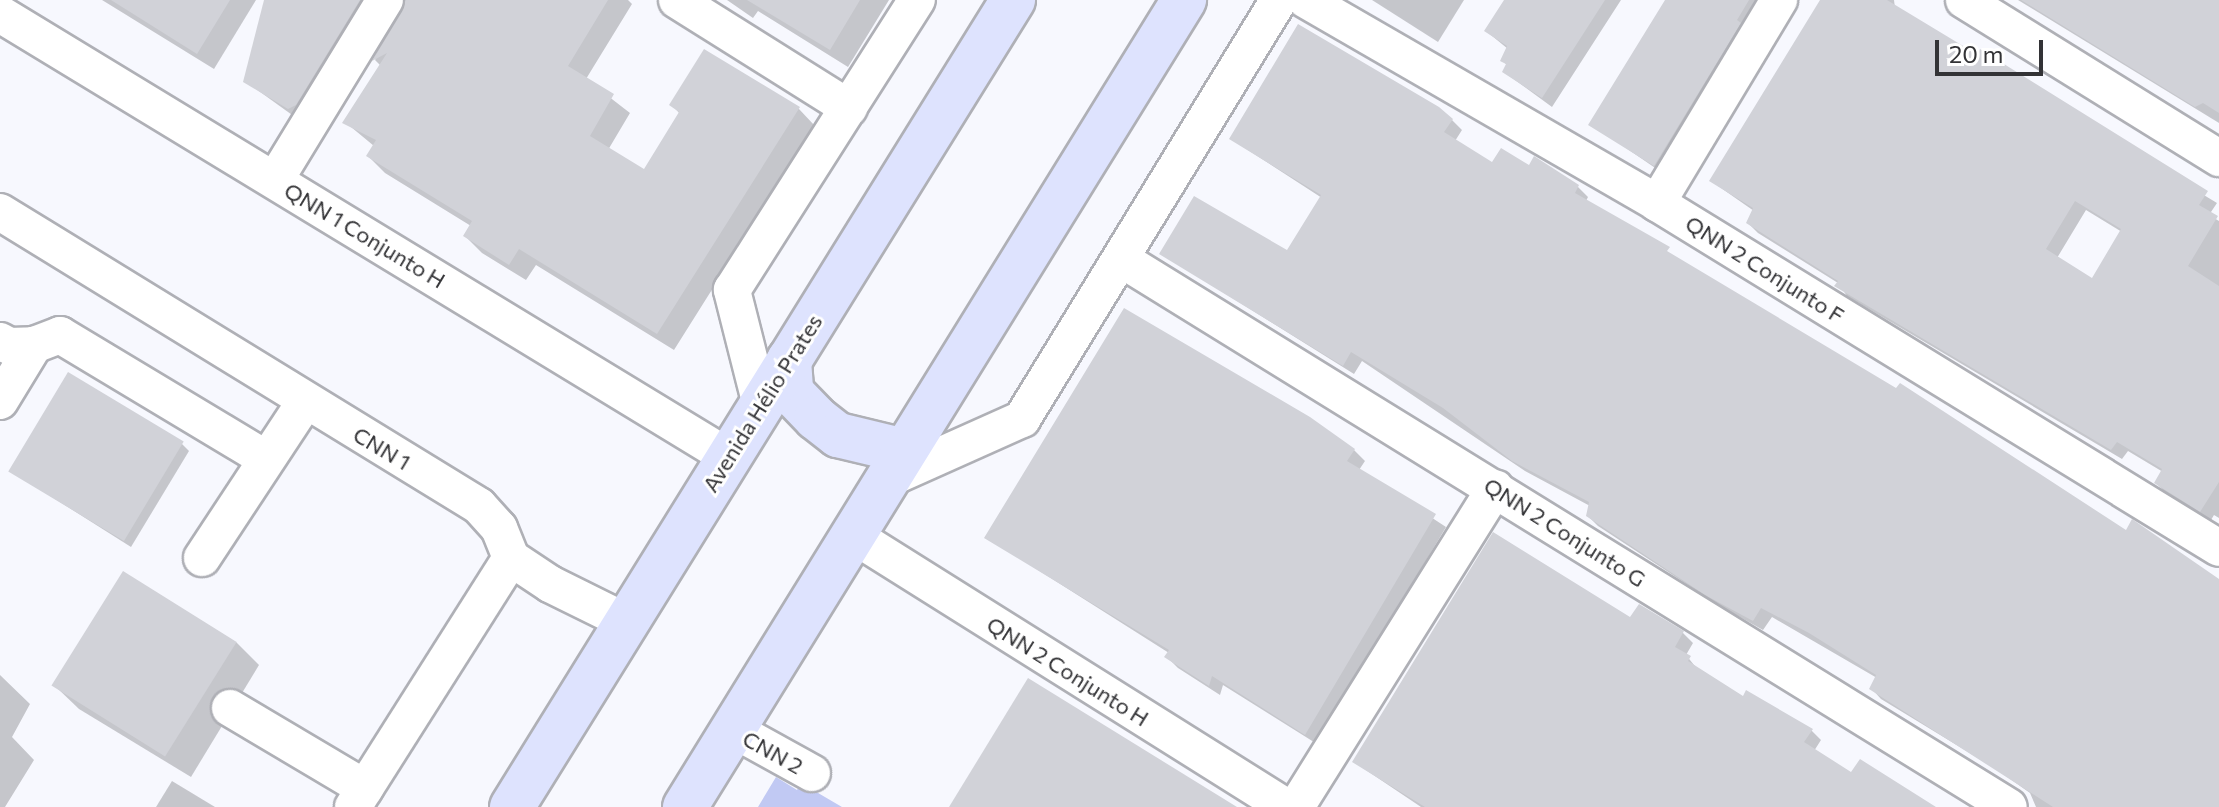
<!DOCTYPE html>
<html>
<head>
<meta charset="utf-8">
<style>
	body { margin:0 }
	#map { position:relative; width:2219px; height:807px; overflow:hidden; background:#f7f8fe; font-family:Commissioner,sans-serif }
	div>[style] { position:absolute }
	[style*='--x'] { left:calc(var(--x)*1px); top:calc(var(--y)*1px); width:calc(var(--w)*1px); rotate:calc(var(--a)*1deg) }
	.green>* { inset:0; background:#c1c9f3 }
	.shadow>* { inset:0; background:#0003 }
	.building>* { inset:0; background:#d1d2d8; transform-origin:0 0 }
	.roads { filter:drop-shadow(2px 0 #afb0b6) drop-shadow(-2px 0 #afb0b6) drop-shadow(0 2px #afb0b6) drop-shadow(0 -2px #afb0b6) }
	.minor>* { height:36px; margin:-18px; padding:0 18px; transform-origin:18px; border-radius:18px; background:#fff }
	.major>* { height:44px; margin:-22px; padding:0 22px; transform-origin:22px; border-radius:22px; background:#dee3fe }
	span { translate:-50% -50%; white-space:nowrap; text-align:center; line-height:1.15; -webkit-text-stroke:6px #fff; paint-order:stroke }
	.street-label { font-size:22px; color:#333336 }
	.scale { position:absolute; left:1935px; top:40px; width:108px; height:36px; box-sizing:border-box; border:4px solid #333336; border-top:0; padding-left:10px; font-size:24px; line-height:28px; white-space:nowrap; color:#333336; -webkit-text-stroke:6px #fff; paint-order:stroke }
</style>
</head>
<body>
<div id="map">
	<div class="green">
		<div style="clip-path:polygon(776px 777px,797px 790px,801px 783px,842px 807px,758px 807px)"></div>
	</div>
	<div class="shadow">
		<div style="clip-path:polygon(102px 0,256px 0,214px 69px)"></div>
		<div style="clip-path:polygon(266px 0,390px 0,306px 125px,245px 81px)"></div>
		<div style="clip-path:polygon(405px 0,628px 0,632px 4px,586px 79px,630px 113px,608px 150px,645px 172px,680px 114px,672px 105px,799px 109px,815px 126px,674px 350px,536px 265px,526px 280px,482px 253px,465px 236px,471px 226px,385px 173px,368px 156px,374px 146px,345px 122px,381px 66px,375px 60px,405px 11px)"></div>
		<div style="clip-path:polygon(727px 0,889px 0,848px 67px,758px 11px,753px 18px)"></div>
		<div style="clip-path:polygon(1372px 0,1464px 0,1438px 42px)"></div>
		<div style="clip-path:polygon(1506px 0,1621px 0,1552px 107px,1504px 72px,1508px 66px,1502px 60px,1508px 49px,1486px 31px)"></div>
		<div style="clip-path:polygon(1668px 0,1765px 0,1664px 174px,1591px 124px)"></div>
		<div style="clip-path:polygon(evenodd,1823px 0,1894px 0,1895px 8px,2217px 203px,2209px 215px,2219px 221px,2219px 518px,2214px 515px,2211px 520px,2166px 493px,2156px 483px,2163px 472px,2128px 451px,2122px 459px,1847px 296px,1838px 283px,1758px 233px,1748px 223px,1754px 211px,1711px 181px,1823px 0,2086px 210px,2122px 232px,2093px 280px,2057px 258px,2086px 210px)"></div>
		<div style="clip-path:polygon(2018px 0,2219px 0,2219px 123px)"></div>
		<div style="clip-path:polygon(1452px 120px,1462px 130px,1455px 141px,1493px 165px,1529px 168px,1578px 187px,1588px 197px,1586px 201px,1678px 259px,2126px 533px,2133px 522px,2219px 581px,2219px 807px,2036px 807px,2030px 793px,1996px 769px,1881px 699px,1871px 688px,1877px 678px,1772px 617px,1763px 630px,1717px 604px,1598px 526px,1588px 516px,1590px 506px,1525px 471px,1362px 361px,1354px 374px,1162px 254px,1288px 253px,1322px 198px,1231px 139px)"></div>
		<div style="clip-path:polygon(181px 443px,189px 451px,131px 547px,11px 471px)"></div>
		<div style="clip-path:polygon(1354px 450px,1365px 461px,1359px 470px,1446px 527px,1317px 744px,1223px 685px,1220px 695px,1178px 668px,1167px 657px,1169px 653px,986px 537px)"></div>
		<div style="clip-path:polygon(1631px 620px,1683px 633px,1693px 643px,1686px 655px,1698px 670px,1744px 699px,1811px 730px,1821px 740px,1814px 751px,1852px 775px,1933px 807px,1421px 807px,1354px 762px)"></div>
		<div style="clip-path:polygon(236px 642px,259px 665px,191px 777px,79px 709px,55px 686px)"></div>
		<div style="clip-path:polygon(0 675px,30px 704px,12px 737px,34px 760px,5px 807px,0 807px)"></div>
		<div style="clip-path:polygon(172px 781px,215px 807px,156px 807px)"></div>
	</div>
	<div class="building">
		<div style="clip-path:polygon(111px 0,230px 0,197px 54px)"></div>
		<div style="clip-path:polygon(264px 0,360px 0,296px 105px,288px 109px,243px 82px)"></div>
		<div style="clip-path:polygon(406px 0,608px 0,568px 66px,614px 94px,590px 136px,644px 169px,679px 112px,669px 105px,704px 49px,800px 107px,657px 334px,519px 249px,509px 265px,463px 236px,472px 221px,366px 156px,376px 140px,342px 123px,387px 53px,372px 61px)"></div>
		<div style="clip-path:polygon(747px 0,860px 0,830px 50px)"></div>
		<div style="clip-path:polygon(1504px 0,1605px 0,1542px 98px,1502px 72px,1506px 64px,1500px 61px,1507px 46px,1484px 31px)"></div>
		<div style="clip-path:polygon(1665px 0,1749px 0,1737px 20px,1741px 23px,1654px 166px,1588px 125px)"></div>
		<div style="clip-path:polygon(evenodd,1820px 0,1887px 0,1978px 55px,1980px 49px,2208px 191px,2199px 205px,2218px 216px,2188px 266px,2219px 286px,2219px 482px,2200px 512px,2154px 483px,2162px 469px,2117px 442px,2111px 450px,1834px 286px,1838px 281px,1746px 223px,1753px 208px,1709px 181px,1820px 0,2075px 201px,2121px 229px,2092px 278px,2046px 249px,2075px 201px)"></div>
		<div style="clip-path:polygon(2021px 0,2219px 0,2219px 113px,2203px 103px,2195px 107px)"></div>
		<div style="clip-path:polygon(1298px 24px,1439px 107px,1453px 119px,1444px 132px,1492px 162px,1501px 148px,1529px 165px,1534px 156px,1579px 185px,1575px 193px,1670px 247px,1667px 251px,1896px 388px,1900px 383px,2126px 530px,2132px 519px,2219px 579px,2219px 807px,2053px 807px,1869px 689px,1876px 675px,1809px 633px,1761px 608px,1753px 621px,1705px 595px,1586px 516px,1589px 502px,1512px 461px,1443px 408px,1351px 352px,1343px 366px,1159px 254px,1194px 196px,1287px 250px,1321px 195px,1229px 139px)"></div>
		<div style="clip-path:polygon(1124px 308px,1310px 417px,1355px 449px,1347px 461px,1436px 514px,1305px 735px,1212px 676px,1209px 686px,1164px 657px,1169px 650px,984px 538px)"></div>
		<div style="left:68px;top:372px;width:135px;height:116px;rotate:31deg"></div>
		<div style="clip-path:polygon(1493px 532px,1630px 617px,1639px 604px,1684px 631px,1675px 647px,1691px 656px,1688px 661px,1743px 696px,1746px 690px,1813px 729px,1804px 742px,1851px 772px,1860px 759px,1936px 807px,1425px 807px,1352px 762px)"></div>
		<div style="left:123px;top:571px;width:134px;height:135px;rotate:32deg"></div>
		<div style="clip-path:polygon(1028px 678px,1237px 807px,949px 807px)"></div>
	</div>
	<div class="roads">
		<div class="minor">
			<div style="--x:677;--y:0;--w:203;--a:32.1"></div>
			<div style="--x:1306;--y:0;--w:405;--a:30"></div>
			<div style="--x:1657;--y:203;--w:659;--a:31.54"></div>
			<div style="--x:1964;--y:0;--w:300;--a:31.8"></div>
			<div style="--x:0;--y:14;--w:853;--a:31.29"></div>
			<div style="--x:275;--y:180;--w:211;--a:-58.6"></div>
			<div style="--x:1657;--y:203;--w:237;--a:-59"></div>
			<div style="--x:0;--y:212;--w:562;--a:31.54"></div>
			<div style="--x:479;--y:506;--w:30;--a:48"></div>
			<div style="--x:499;--y:528;--w:32;--a:68"></div>
			<div style="--x:1121;--y:259;--w:1043;--a:31.68"></div>
			<div style="--x:0;--y:341;--w:10;--a:29"></div>
			<div style="--x:9;--y:346;--w:25;--a:-2"></div>
			<div style="--x:34;--y:345;--w:28;--a:-21"></div>
			<div style="--x:60;--y:335;--w:240;--a:31"></div>
			<div style="--x:0;--y:401;--w:66;--a:-58.7"></div>
			<div style="--x:761;--y:405;--w:119;--a:-104.2"></div>
			<div style="--x:732;--y:290;--w:344;--a:-57.5"></div>
			<div style="--x:888;--y:479;--w:147;--a:-24.1"></div>
			<div style="--x:1022;--y:419;--w:492;--a:-58.5"></div>
			<div style="--x:851;--y:534;--w:514;--a:32.11"></div>
			<div style="--x:202;--y:558;--w:187;--a:-56.6"></div>
			<div style="--x:511;--y:558;--w:47;--a:33.7"></div>
			<div style="--x:550;--y:584;--w:86;--a:26.3"></div>
			<div style="--x:230;--y:708;--w:157;--a:30.7"></div>
			<div style="--x:734;--y:730;--w:89;--a:28.9"></div>
			<div style="--x:353;--y:807;--w:295;--a:-57.6"></div>
			<div style="--x:1296;--y:807;--w:376;--a:-58"></div>
		</div>
		<div class="major">
			<div style="--x:789;--y:360;--w:32;--a:86"></div>
			<div style="--x:791;--y:392;--w:36;--a:46"></div>
			<div style="--x:816;--y:418;--w:28;--a:38"></div>
			<div style="--x:838;--y:435;--w:68;--a:13.6"></div>
			<div style="--x:512;--y:807;--w:950;--a:-58.17"></div>
			<div style="--x:685;--y:807;--w:949;--a:-58.27"></div>
		</div>
	</div>
	<div class="street-label">
		<span style="left:365px;top:235px;rotate:31deg">QNN 1 Conjunto H</span>
		<span style="left:1765px;top:269px;rotate:32deg">QNN 2 Conjunto F</span>
		<span style="left:762px;top:403px;rotate:-58deg">Avenida Hélio Prates</span>
		<span style="left:382px;top:448px;rotate:31deg">CNN 1</span>
		<span style="left:1565px;top:532px;rotate:32deg">QNN 2 Conjunto G</span>
		<span style="left:1068px;top:671px;rotate:32deg">QNN 2 Conjunto H</span>
		<span style="left:773px;top:752px;rotate:29deg">CNN 2</span>
	</div>
	<div class="scale">20 m</div>
</div>
</body>
</html>
